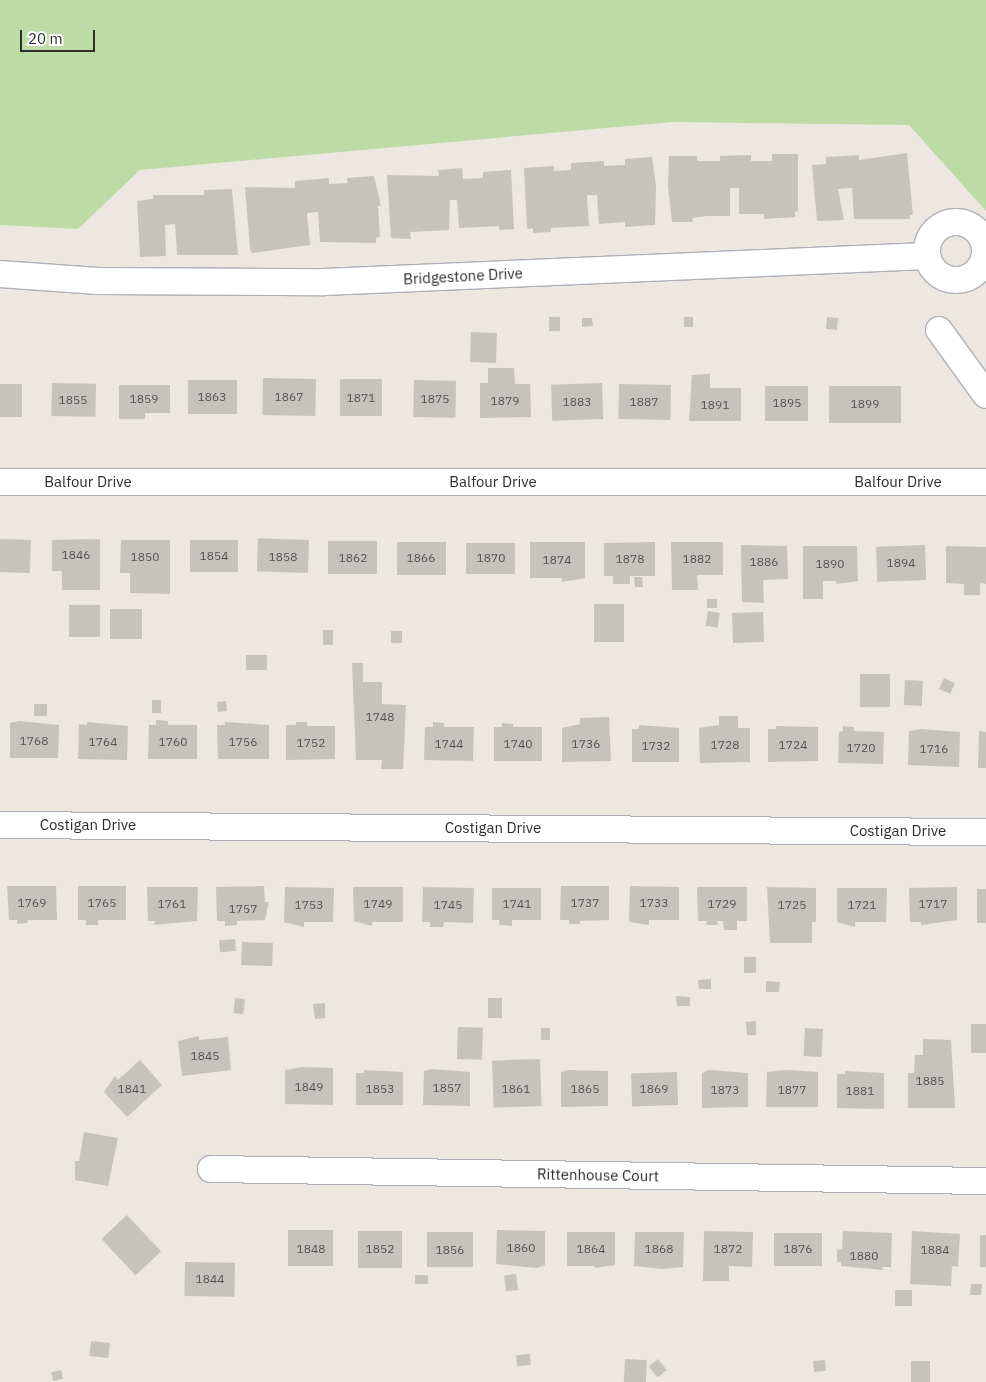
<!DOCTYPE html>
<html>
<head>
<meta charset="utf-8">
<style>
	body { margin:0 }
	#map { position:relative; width:986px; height:1382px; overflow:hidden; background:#ede7e2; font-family:"IBM Plex Sans",sans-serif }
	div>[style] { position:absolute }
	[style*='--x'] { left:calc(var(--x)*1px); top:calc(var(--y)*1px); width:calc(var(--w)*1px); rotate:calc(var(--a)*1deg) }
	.green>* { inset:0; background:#bddca5 }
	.building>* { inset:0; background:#c6c2bd; transform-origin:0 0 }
	.roads { filter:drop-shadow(1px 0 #aeb0b7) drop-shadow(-1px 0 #aeb0b7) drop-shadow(0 1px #aeb0b7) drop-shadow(0 -1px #aeb0b7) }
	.minor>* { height:26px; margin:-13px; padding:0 13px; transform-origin:13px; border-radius:13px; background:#fff }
	.minor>.ring { margin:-13px; padding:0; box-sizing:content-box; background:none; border:26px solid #fff; border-radius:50% }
	span { translate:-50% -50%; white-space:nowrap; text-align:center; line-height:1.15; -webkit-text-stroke:4px #fff; paint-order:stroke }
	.number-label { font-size:12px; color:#535251 }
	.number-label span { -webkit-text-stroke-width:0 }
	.street-label { font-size:15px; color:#2d2d2d }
	.scale { position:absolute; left:20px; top:30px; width:75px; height:22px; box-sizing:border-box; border:2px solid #2d2d2d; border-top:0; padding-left:6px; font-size:15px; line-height:18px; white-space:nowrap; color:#2d2d2d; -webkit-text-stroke:4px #fff; paint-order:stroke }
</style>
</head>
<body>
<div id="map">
	<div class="green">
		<div style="clip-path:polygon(0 0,986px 0,986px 211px,909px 125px,673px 122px,140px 170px,78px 229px,0 225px)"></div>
	</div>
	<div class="building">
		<div style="clip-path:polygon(907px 153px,913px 215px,910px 215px,910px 219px,854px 219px,852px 188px,838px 189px,844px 220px,817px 221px,812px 165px,826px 164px,826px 157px,859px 155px,859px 160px)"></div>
		<div style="clip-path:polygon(772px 154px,798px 154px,798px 211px,795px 212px,795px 217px,764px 219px,764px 214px,739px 214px,739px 188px,730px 188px,730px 216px,707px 216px,692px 218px,693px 222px,672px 222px,668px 186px,669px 156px,697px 156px,697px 161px,720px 161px,720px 156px,751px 155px,751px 161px,772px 161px)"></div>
		<div style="clip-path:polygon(652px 157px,656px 186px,655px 225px,625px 227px,625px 222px,599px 224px,597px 195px,587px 195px,589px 226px,551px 228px,551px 232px,533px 233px,533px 228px,527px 229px,524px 168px,554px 166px,554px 171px,571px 170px,571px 163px,604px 161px,604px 166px,625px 165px,625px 159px)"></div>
		<div style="clip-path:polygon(462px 168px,463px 179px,483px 178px,483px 172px,511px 170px,514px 229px,499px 230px,499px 226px,459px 228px,457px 200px,450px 200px,449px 230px,410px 232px,411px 239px,391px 238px,387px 175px,439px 176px,438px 170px)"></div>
		<div style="clip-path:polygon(374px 176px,381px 206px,378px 206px,380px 237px,376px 238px,376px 243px,320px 242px,318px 212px,307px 213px,310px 245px,252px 253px,250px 249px,245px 187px,295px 188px,295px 181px,329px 178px,329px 184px,348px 183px,347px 178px)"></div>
		<div style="clip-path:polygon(232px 189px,238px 255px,177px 255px,175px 224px,165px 225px,166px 256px,140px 257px,137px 201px,153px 199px,153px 195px,204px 195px,204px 190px)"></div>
		<div style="left:549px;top:317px;width:11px;height:14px"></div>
		<div style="left:684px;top:317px;width:9px;height:10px"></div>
		<div style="left:827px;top:317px;width:11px;height:12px;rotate:5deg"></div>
		<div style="clip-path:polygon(582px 318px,592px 318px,593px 326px,582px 327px)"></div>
		<div style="left:471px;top:332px;width:26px;height:30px;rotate:2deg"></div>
		<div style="clip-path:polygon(488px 368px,514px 368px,515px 384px,530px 384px,531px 417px,480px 418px,480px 383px,488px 383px)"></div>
		<div style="clip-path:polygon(710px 374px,710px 388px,741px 388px,741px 421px,689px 421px,692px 375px)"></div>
		<div style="left:263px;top:378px;width:53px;height:37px;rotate:1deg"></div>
		<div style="left:340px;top:379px;width:42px;height:37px"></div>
		<div style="left:188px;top:380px;width:49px;height:34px"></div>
		<div style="left:414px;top:380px;width:42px;height:37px;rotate:1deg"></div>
		<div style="left:52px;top:383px;width:44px;height:33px;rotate:1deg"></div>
		<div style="left:602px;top:383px;width:36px;height:51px;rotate:88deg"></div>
		<div style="left:0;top:384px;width:22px;height:33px"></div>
		<div style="left:619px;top:384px;width:52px;height:35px;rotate:1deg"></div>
		<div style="clip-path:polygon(119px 385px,170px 385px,170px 413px,145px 413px,145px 419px,119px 419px)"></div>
		<div style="left:765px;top:386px;width:43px;height:35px"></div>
		<div style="left:829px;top:386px;width:72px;height:37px"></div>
		<div style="left:0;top:539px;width:31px;height:33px;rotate:2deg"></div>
		<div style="clip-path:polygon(100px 539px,100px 590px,62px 590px,62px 571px,52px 571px,52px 540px)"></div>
		<div style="clip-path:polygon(121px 540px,170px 540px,170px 594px,130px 593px,130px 573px,120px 573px)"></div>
		<div style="left:190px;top:540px;width:48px;height:32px"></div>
		<div style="left:309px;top:540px;width:33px;height:51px;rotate:92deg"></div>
		<div style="left:328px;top:541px;width:49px;height:33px"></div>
		<div style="left:397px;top:542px;width:49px;height:33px"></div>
		<div style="clip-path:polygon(530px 542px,585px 542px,585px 578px,562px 582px,562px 578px,530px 578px)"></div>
		<div style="clip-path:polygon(655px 542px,655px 576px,630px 576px,630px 584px,613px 584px,613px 576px,604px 576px,604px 543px)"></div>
		<div style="clip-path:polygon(671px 542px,723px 542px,723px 575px,697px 575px,698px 590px,672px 590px)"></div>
		<div style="left:466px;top:543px;width:49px;height:31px"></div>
		<div style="clip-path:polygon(741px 545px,787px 546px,788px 579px,763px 580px,764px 603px,742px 602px)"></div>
		<div style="left:925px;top:545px;width:35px;height:49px;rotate:88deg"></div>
		<div style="clip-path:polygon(803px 546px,857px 546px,858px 581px,836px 584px,836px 581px,823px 581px,823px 599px,803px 599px)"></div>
		<div style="clip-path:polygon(946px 546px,986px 547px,986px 584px,980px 583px,980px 595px,964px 595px,964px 584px,946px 583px)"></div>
		<div style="clip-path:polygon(634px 577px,642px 577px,643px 587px,635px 587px)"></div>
		<div style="left:707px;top:599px;width:10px;height:9px"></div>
		<div style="left:594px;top:604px;width:30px;height:38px"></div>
		<div style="left:69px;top:605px;width:31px;height:32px"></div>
		<div style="left:110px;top:609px;width:32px;height:30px"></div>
		<div style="left:708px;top:611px;width:12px;height:15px;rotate:9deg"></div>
		<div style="left:763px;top:612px;width:30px;height:31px;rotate:88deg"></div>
		<div style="left:323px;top:630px;width:10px;height:15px"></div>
		<div style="left:391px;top:631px;width:11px;height:12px"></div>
		<div style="left:267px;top:655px;width:15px;height:21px;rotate:90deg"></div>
		<div style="clip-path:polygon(352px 663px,363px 663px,363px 682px,382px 682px,382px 704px,406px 705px,403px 769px,381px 769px,382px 760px,356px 760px)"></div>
		<div style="left:860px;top:674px;width:30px;height:33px"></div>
		<div style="left:944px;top:678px;width:12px;height:12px;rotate:24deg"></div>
		<div style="left:905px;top:680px;width:18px;height:25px;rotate:3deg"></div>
		<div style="left:152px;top:700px;width:9px;height:13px"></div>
		<div style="left:226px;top:701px;width:10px;height:9px;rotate:84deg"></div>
		<div style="left:34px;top:704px;width:13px;height:12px"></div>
		<div style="clip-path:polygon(719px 716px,738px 716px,738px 728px,750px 728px,750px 762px,700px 763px,699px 728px,719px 725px)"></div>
		<div style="clip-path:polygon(609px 717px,611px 761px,562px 762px,562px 728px,580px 724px,580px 718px)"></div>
		<div style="clip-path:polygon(156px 720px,168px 721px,168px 725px,197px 725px,197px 759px,148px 759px,149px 725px,156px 725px)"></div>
		<div style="clip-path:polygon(19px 721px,59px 725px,58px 758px,10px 758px,10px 723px)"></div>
		<div style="clip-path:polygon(87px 722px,128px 726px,127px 760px,78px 759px,79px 724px,87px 725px)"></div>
		<div style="clip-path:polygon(225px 722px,269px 725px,269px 759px,218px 759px,217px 725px,225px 725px)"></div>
		<div style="clip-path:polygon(296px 722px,307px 722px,307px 726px,335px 726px,335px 759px,286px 760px,286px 725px,296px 725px)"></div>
		<div style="clip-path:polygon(433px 722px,444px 723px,444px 727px,474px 727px,473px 761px,424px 760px,425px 727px,433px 727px)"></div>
		<div style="clip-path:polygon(502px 723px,513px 724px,513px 727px,542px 727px,542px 761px,494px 761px,494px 727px,502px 727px)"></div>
		<div style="clip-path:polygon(639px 725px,679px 728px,679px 762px,632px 762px,632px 729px,639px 729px)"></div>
		<div style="clip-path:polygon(776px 726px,818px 727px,818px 761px,768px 762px,768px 729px,776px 729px)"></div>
		<div style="clip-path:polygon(843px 726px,854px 727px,854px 731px,884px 732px,883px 764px,838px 763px,839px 732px,843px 731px)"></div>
		<div style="clip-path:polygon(921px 729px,960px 732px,959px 767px,908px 765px,909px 731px)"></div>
		<div style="clip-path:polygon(979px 731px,986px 732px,986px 768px,978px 768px)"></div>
		<div style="clip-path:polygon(7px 886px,56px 886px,57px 920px,28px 920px,27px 923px,17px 924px,17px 920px,9px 920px)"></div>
		<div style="clip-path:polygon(78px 886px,126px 886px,126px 920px,98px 920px,98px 925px,86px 925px,86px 920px,78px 920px)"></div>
		<div style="clip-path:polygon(264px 886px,265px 902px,269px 902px,265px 920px,237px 921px,237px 925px,225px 926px,225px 921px,217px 921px,216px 887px)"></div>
		<div style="clip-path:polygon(561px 886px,609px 886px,609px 920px,580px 921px,580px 924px,569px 924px,569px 920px,560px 920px)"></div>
		<div style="clip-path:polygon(630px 886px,679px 887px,679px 920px,649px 920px,649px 925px,629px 922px)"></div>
		<div style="clip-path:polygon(147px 887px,198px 887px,197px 921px,154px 925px,155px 921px,148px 921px)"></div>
		<div style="clip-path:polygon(285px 887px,334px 888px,333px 922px,304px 922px,304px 927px,284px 922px)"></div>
		<div style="clip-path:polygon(353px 887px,403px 887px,403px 922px,372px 922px,372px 926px,354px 921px)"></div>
		<div style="clip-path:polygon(423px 887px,474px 888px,473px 923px,444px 922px,443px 927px,430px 927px,430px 922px,422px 922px)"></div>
		<div style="clip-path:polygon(697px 887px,747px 887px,747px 921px,737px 921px,737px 930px,724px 930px,723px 921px,717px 921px,718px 925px,706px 925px,707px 921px,698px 921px)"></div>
		<div style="clip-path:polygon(767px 887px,816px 888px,816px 922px,812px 922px,812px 943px,770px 943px)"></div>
		<div style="clip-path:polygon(957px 887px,957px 920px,921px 925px,921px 922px,910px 922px,909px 888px)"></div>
		<div style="clip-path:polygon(492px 888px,541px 888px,541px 920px,512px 920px,512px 926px,500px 925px,499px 920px,492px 920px)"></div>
		<div style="clip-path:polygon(837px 888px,887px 888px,886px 922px,855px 922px,855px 927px,837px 922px)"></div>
		<div style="left:977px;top:889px;width:9px;height:34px"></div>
		<div style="left:235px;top:939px;width:12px;height:16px;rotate:85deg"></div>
		<div style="left:242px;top:942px;width:31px;height:23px;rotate:2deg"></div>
		<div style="left:744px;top:957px;width:12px;height:16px"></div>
		<div style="clip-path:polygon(711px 979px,711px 989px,699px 989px,698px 980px)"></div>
		<div style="clip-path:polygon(766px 981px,780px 982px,779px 992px,766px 992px)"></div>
		<div style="clip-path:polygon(676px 996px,690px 997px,690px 1006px,677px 1006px)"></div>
		<div style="left:235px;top:998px;width:10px;height:15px;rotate:6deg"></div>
		<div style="left:488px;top:998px;width:14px;height:20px"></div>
		<div style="clip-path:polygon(325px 1003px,325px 1018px,315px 1019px,313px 1004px)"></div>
		<div style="clip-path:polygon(756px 1021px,756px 1035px,747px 1035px,746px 1022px)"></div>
		<div style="left:971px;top:1024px;width:15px;height:29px"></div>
		<div style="left:458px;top:1027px;width:25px;height:32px;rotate:2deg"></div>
		<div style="left:541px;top:1028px;width:9px;height:12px"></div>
		<div style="left:805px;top:1028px;width:18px;height:28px;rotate:3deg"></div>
		<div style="clip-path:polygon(199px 1036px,199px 1040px,228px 1037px,231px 1070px,182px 1076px,178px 1041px)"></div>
		<div style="clip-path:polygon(923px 1039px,951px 1040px,955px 1108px,908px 1108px,908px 1073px,914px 1073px,915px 1055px,923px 1055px)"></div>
		<div style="left:540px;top:1059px;width:47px;height:48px;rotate:88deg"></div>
		<div style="clip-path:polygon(140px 1060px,162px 1085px,127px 1117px,104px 1092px,115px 1076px,118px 1080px)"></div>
		<div style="clip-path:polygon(302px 1067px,333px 1068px,333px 1105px,285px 1104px,285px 1070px)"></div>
		<div style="clip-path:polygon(431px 1069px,470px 1072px,470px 1106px,423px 1105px,424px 1071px)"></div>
		<div style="clip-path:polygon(364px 1070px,403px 1072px,403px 1105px,356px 1105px,356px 1073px,364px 1073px)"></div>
		<div style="clip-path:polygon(568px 1070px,608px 1071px,608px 1106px,561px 1107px,561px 1072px)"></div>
		<div style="clip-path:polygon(709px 1070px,748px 1073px,748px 1107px,702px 1108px,702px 1073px)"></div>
		<div style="clip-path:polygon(786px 1070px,818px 1072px,818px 1107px,766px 1107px,767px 1072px)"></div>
		<div style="clip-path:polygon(845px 1071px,884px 1073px,884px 1109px,837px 1108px,837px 1074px,845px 1074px)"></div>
		<div style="left:677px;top:1072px;width:33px;height:46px;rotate:88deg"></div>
		<div style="clip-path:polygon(84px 1132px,118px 1138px,108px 1186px,75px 1180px,75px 1161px,79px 1161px)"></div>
		<div style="left:127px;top:1215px;width:50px;height:35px;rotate:47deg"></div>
		<div style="left:333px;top:1230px;width:36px;height:45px;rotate:90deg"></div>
		<div style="clip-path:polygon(497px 1230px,545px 1231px,545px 1265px,537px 1268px,496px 1264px)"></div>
		<div style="left:358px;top:1231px;width:44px;height:37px"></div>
		<div style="clip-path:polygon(704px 1231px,753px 1232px,752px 1267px,729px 1266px,729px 1281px,703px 1281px)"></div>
		<div style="clip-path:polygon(843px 1231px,892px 1233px,891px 1267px,882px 1267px,883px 1270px,841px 1266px,841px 1262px,837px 1262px,837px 1250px,842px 1249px)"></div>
		<div style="clip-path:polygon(912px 1231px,960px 1234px,958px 1267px,952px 1266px,951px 1286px,910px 1284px)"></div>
		<div style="left:427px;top:1232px;width:46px;height:35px"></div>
		<div style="clip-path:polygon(567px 1232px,615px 1232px,615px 1265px,595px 1268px,595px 1266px,567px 1266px)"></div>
		<div style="clip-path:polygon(635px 1232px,684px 1232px,683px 1267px,663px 1269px,634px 1266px)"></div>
		<div style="left:774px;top:1233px;width:48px;height:33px"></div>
		<div style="left:980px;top:1235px;width:6px;height:32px"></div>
		<div style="left:185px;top:1262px;width:50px;height:34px;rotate:1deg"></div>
		<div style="left:516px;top:1274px;width:16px;height:12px;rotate:83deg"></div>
		<div style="left:415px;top:1275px;width:13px;height:9px"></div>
		<div style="clip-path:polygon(971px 1284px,982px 1284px,981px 1295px,970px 1295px)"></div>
		<div style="left:895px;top:1290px;width:17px;height:16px"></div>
		<div style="left:91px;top:1341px;width:19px;height:15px;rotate:6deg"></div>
		<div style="left:530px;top:1354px;width:11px;height:14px;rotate:85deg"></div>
		<div style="left:625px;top:1359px;width:22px;height:23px;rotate:3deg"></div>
		<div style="left:658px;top:1359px;width:14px;height:12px;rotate:51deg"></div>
		<div style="left:825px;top:1360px;width:11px;height:12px;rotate:85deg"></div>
		<div style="left:930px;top:1361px;width:21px;height:19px;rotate:90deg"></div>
		<div style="left:61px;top:1370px;width:9px;height:10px;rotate:77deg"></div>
	</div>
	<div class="roads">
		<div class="minor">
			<div class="ring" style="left:927px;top:222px;width:32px;height:32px"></div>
			<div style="--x:0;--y:274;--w:98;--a:4.1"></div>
			<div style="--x:98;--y:281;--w:226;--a:0.3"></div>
			<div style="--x:324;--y:282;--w:603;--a:-2.47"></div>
			<div style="--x:939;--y:330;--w:80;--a:54.1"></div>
			<div style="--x:0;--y:482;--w:986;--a:0"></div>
			<div style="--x:0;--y:825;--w:986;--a:0.41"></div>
			<div style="--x:211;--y:1169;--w:775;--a:0.89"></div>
		</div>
	</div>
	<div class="number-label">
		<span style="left:212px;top:397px">1863</span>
		<span style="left:289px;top:397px">1867</span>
		<span style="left:361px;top:398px">1871</span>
		<span style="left:144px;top:399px">1859</span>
		<span style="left:435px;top:399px">1875</span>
		<span style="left:73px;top:400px">1855</span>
		<span style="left:505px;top:401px">1879</span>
		<span style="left:577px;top:402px">1883</span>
		<span style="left:644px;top:402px">1887</span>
		<span style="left:787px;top:403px">1895</span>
		<span style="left:865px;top:404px">1899</span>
		<span style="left:715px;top:405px">1891</span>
		<span style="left:76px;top:555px">1846</span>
		<span style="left:214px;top:556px">1854</span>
		<span style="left:145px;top:557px">1850</span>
		<span style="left:283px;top:557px">1858</span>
		<span style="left:353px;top:558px">1862</span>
		<span style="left:421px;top:558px">1866</span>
		<span style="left:491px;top:558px">1870</span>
		<span style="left:630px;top:559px">1878</span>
		<span style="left:697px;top:559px">1882</span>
		<span style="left:557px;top:560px">1874</span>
		<span style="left:764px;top:562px">1886</span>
		<span style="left:901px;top:563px">1894</span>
		<span style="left:830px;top:564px">1890</span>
		<span style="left:380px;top:717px">1748</span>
		<span style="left:34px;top:741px">1768</span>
		<span style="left:103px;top:742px">1764</span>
		<span style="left:173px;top:742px">1760</span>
		<span style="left:243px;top:742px">1756</span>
		<span style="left:311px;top:743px">1752</span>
		<span style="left:449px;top:744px">1744</span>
		<span style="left:518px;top:744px">1740</span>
		<span style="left:586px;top:744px">1736</span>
		<span style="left:725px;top:745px">1728</span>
		<span style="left:793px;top:745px">1724</span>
		<span style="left:656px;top:746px">1732</span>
		<span style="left:861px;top:748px">1720</span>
		<span style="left:934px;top:749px">1716</span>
		<span style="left:32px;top:903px">1769</span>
		<span style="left:102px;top:903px">1765</span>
		<span style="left:585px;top:903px">1737</span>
		<span style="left:654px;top:903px">1733</span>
		<span style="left:172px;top:904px">1761</span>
		<span style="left:378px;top:904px">1749</span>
		<span style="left:517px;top:904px">1741</span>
		<span style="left:722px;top:904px">1729</span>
		<span style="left:933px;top:904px">1717</span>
		<span style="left:309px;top:905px">1753</span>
		<span style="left:448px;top:905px">1745</span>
		<span style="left:792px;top:905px">1725</span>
		<span style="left:862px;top:905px">1721</span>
		<span style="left:243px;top:909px">1757</span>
		<span style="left:205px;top:1056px">1845</span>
		<span style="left:930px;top:1081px">1885</span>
		<span style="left:309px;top:1087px">1849</span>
		<span style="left:447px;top:1088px">1857</span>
		<span style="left:132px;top:1089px">1841</span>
		<span style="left:380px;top:1089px">1853</span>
		<span style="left:516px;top:1089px">1861</span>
		<span style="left:585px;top:1089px">1865</span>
		<span style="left:654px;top:1089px">1869</span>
		<span style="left:725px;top:1090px">1873</span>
		<span style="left:792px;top:1090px">1877</span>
		<span style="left:860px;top:1091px">1881</span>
		<span style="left:521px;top:1248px">1860</span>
		<span style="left:311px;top:1249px">1848</span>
		<span style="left:380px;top:1249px">1852</span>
		<span style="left:591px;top:1249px">1864</span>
		<span style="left:659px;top:1249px">1868</span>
		<span style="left:728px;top:1249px">1872</span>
		<span style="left:798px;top:1249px">1876</span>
		<span style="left:450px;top:1250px">1856</span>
		<span style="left:935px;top:1250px">1884</span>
		<span style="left:864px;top:1256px">1880</span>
		<span style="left:210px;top:1279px">1844</span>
	</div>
	<div class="street-label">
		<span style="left:463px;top:276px;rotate:-3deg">Bridgestone Drive</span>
		<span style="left:88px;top:482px">Balfour Drive</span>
		<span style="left:493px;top:482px">Balfour Drive</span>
		<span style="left:898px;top:482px">Balfour Drive</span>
		<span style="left:88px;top:825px">Costigan Drive</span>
		<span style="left:493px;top:828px">Costigan Drive</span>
		<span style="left:898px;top:831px">Costigan Drive</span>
		<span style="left:598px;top:1175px;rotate:1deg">Rittenhouse Court</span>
	</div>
	<div class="scale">20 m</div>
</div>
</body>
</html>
